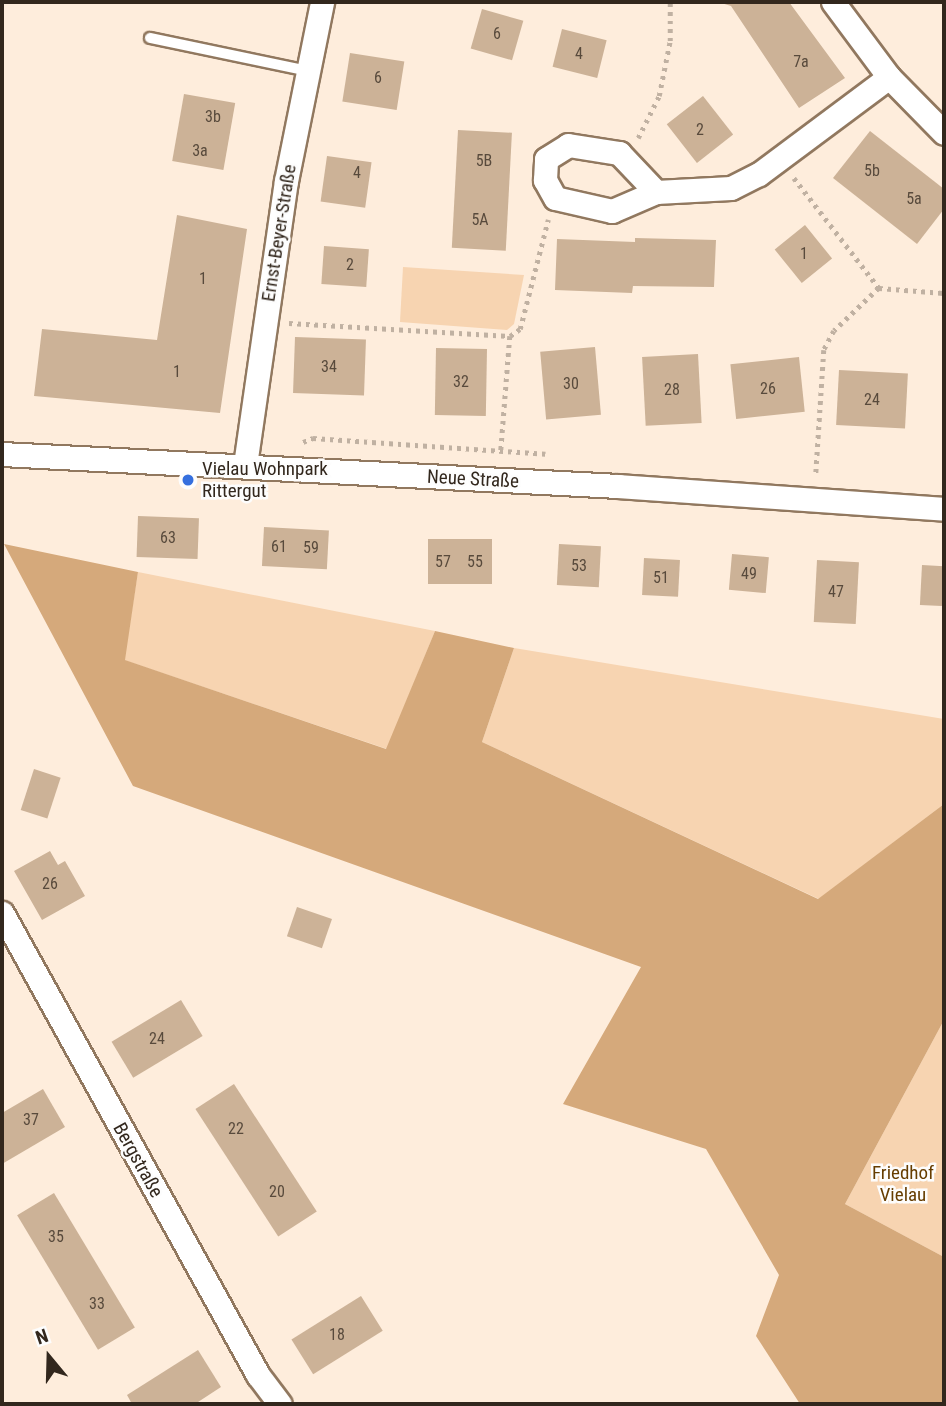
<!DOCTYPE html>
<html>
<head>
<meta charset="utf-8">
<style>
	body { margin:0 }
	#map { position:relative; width:946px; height:1406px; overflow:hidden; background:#feeddc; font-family:"Roboto Condensed",sans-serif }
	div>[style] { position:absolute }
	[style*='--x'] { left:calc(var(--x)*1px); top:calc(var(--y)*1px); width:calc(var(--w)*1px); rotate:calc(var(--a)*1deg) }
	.green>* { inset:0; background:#f7d4b1 }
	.forest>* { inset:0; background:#d5a97b }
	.building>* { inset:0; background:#ccb297; transform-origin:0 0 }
	.path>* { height:4.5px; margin-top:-2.25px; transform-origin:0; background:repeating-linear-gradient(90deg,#c0b1a2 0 3.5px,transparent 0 8.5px) }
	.roads { filter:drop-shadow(2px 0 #91785f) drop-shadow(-2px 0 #91785f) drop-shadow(0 2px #91785f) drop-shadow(0 -2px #91785f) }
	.lane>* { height:10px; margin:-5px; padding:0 5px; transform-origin:5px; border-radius:5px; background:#fff }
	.street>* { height:23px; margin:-11.5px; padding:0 11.5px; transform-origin:11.5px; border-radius:11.5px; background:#fff }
	.dots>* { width:19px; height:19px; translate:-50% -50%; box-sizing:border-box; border:4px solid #fdfdfd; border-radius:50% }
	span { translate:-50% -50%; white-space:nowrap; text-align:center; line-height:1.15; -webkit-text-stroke:5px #fdfdfd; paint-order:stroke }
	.number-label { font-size:16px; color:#584a3c }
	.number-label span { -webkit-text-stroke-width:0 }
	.street-label { font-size:19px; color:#32271d }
	.poi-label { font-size:19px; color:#32271d }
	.left { translate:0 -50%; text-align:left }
	.park-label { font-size:19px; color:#663d00 }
	.frame { position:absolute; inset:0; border:4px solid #32271d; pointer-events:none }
	.north { position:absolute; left:14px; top:1322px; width:70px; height:70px; -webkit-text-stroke:5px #fdfdfd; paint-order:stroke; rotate:341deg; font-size:19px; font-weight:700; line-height:28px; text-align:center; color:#32271d }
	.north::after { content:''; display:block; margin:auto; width:24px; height:32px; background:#32271d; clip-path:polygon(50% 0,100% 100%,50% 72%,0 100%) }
</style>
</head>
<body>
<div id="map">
	<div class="green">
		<div style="clip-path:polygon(403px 267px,524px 275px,514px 324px,507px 330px,400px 322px)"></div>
		<div style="clip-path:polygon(138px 572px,435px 631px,387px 749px,124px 660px)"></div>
		<div style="clip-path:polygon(514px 648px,944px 719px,944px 804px,819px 899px,482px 742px)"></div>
		<div style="clip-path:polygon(944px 1020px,944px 1257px,845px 1204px)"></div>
	</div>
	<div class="forest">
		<div style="clip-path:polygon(4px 544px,138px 572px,125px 660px,386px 749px,435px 631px,514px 648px,482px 742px,818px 899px,944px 804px,944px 1020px,845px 1204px,944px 1257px,944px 1404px,800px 1404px,756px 1336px,779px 1275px,706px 1149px,563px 1104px,641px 967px,133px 786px)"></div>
	</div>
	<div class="building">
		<div style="clip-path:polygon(718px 2px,789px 2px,845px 78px,799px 108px,731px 6px)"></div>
		<div style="left:482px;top:9px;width:43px;height:41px;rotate:16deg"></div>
		<div style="left:562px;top:29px;width:46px;height:39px;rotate:14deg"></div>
		<div style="left:350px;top:53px;width:55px;height:49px;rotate:9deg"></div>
		<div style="left:184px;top:94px;width:52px;height:68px;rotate:10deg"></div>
		<div style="left:703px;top:96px;width:49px;height:46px;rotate:52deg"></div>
		<div style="left:458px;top:130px;width:54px;height:118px;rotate:3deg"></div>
		<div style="clip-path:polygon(870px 131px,944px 189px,944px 209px,917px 244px,833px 178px)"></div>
		<div style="left:327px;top:156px;width:45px;height:46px;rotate:8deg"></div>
		<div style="clip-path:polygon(177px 215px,247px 229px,220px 413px,34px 396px,42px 329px,157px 340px)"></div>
		<div style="left:805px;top:225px;width:43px;height:39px;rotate:51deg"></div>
		<div style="clip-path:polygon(635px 238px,716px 240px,714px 287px,633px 286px,632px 293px,555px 290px,557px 239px,635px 242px)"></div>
		<div style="left:324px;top:246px;width:45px;height:38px;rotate:4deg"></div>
		<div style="left:295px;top:337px;width:71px;height:56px;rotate:2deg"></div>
		<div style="left:595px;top:347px;width:68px;height:55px;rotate:85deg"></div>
		<div style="left:436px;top:348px;width:51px;height:67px;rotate:1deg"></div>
		<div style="left:698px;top:354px;width:69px;height:56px;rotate:87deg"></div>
		<div style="left:799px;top:357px;width:55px;height:69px;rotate:84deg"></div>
		<div style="left:839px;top:370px;width:69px;height:55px;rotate:3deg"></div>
		<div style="left:138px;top:516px;width:61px;height:41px;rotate:2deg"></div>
		<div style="left:264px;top:527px;width:65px;height:39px;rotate:3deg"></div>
		<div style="left:428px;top:539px;width:64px;height:45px"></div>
		<div style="left:559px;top:544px;width:42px;height:41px;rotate:3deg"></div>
		<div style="left:732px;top:554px;width:37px;height:36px;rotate:5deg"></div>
		<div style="left:644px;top:558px;width:36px;height:37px;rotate:3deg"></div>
		<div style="left:817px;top:560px;width:42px;height:62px;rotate:3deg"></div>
		<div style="left:922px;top:565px;width:22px;height:40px;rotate:3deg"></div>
		<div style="left:34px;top:769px;width:28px;height:43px;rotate:18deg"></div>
		<div style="clip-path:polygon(50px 851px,58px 865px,65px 861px,85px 896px,42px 920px,14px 871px)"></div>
		<div style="left:297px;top:907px;width:37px;height:31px;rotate:19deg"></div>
		<div style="left:181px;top:1000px;width:42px;height:81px;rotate:59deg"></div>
		<div style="left:234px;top:1084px;width:152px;height:46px;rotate:57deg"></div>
		<div style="clip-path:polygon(43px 1089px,65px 1127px,2px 1164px,2px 1113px)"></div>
		<div style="left:54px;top:1193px;width:157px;height:43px;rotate:59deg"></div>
		<div style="left:361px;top:1296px;width:41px;height:82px;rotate:58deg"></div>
		<div style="clip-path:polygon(198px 1350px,221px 1387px,195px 1404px,132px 1404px,127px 1395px)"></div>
	</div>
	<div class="path">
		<div style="--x:638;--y:138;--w:47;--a:-63.4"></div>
		<div style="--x:659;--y:96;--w:56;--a:-78.7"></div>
		<div style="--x:670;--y:41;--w:39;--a:-90"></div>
		<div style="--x:794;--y:178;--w:139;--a:52.3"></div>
		<div style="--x:879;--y:288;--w:62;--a:136.3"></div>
		<div style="--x:834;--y:331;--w:21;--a:118"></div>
		<div style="--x:824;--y:350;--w:125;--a:93.7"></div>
		<div style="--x:879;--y:288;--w:65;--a:4.4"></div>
		<div style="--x:289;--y:323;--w:221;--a:3.4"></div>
		<div style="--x:510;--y:336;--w:115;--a:94.5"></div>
		<div style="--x:510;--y:336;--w:12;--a:-35"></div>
		<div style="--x:520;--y:329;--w:113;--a:-75.6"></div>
		<div style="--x:303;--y:442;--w:11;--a:-22"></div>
		<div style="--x:313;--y:438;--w:233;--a:3.9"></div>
	</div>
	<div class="roads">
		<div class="lane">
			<div style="--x:150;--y:38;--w:161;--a:11.8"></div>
		</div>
		<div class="street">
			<div style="--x:833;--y:2;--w:94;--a:53.3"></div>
			<div style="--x:889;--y:77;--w:78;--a:45.5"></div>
			<div style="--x:656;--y:192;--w:48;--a:156.6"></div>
			<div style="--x:612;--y:211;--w:58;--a:-167.2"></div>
			<div style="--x:555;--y:198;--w:21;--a:-119"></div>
			<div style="--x:545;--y:180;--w:21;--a:-87"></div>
			<div style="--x:546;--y:159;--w:26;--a:-32"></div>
			<div style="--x:568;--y:145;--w:52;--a:8.9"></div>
			<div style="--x:619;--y:153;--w:54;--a:46.5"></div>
			<div style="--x:656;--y:192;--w:75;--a:-3.1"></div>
			<div style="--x:731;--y:188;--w:31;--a:-27"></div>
			<div style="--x:759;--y:174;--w:162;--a:-36.7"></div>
			<div style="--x:2;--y:454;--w:617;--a:2.97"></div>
			<div style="--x:618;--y:486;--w:327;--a:4"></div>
			<div style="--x:245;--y:465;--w:287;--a:-81.8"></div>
			<div style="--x:286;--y:181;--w:183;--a:-78.6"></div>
			<div style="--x:2;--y:913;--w:528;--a:61.01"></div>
			<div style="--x:258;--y:1375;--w:36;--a:53"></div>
		</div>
	</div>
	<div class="dots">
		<div style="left:188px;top:480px;background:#356fde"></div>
	</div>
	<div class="number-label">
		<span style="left:497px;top:34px">6</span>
		<span style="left:579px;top:54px">4</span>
		<span style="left:801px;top:62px">7a</span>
		<span style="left:378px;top:78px">6</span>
		<span style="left:213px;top:117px">3b</span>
		<span style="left:700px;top:130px">2</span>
		<span style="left:200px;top:151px">3a</span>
		<span style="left:484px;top:161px">5B</span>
		<span style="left:872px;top:171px">5b</span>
		<span style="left:357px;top:173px">4</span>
		<span style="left:914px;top:199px">5a</span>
		<span style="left:480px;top:220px">5A</span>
		<span style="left:804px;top:254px">1</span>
		<span style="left:350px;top:265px">2</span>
		<span style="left:203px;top:279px">1</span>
		<span style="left:329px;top:367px">34</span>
		<span style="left:177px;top:372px">1</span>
		<span style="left:461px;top:382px">32</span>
		<span style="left:571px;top:384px">30</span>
		<span style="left:768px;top:389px">26</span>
		<span style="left:672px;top:390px">28</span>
		<span style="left:872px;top:400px">24</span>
		<span style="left:168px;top:538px">63</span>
		<span style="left:279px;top:547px">61</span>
		<span style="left:311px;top:548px">59</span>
		<span style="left:443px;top:562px">57</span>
		<span style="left:475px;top:562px">55</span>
		<span style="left:579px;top:566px">53</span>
		<span style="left:749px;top:574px">49</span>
		<span style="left:661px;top:578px">51</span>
		<span style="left:836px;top:592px">47</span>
		<span style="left:50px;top:884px">26</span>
		<span style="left:157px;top:1039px">24</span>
		<span style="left:31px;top:1120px">37</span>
		<span style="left:236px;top:1129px">22</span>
		<span style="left:277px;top:1192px">20</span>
		<span style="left:56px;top:1237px">35</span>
		<span style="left:97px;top:1304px">33</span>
		<span style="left:337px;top:1335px">18</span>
	</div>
	<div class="street-label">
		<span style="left:279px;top:233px;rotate:-81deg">Ernst-Beyer-Straße</span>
		<span style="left:473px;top:479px;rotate:3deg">Neue Straße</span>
		<span style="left:138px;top:1160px;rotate:61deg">Bergstraße</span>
	</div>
	<div class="poi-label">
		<span class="left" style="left:202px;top:480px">Vielau Wohnpark<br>Rittergut</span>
	</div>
	<div class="park-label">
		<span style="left:903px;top:1184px">Friedhof<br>Vielau</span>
	</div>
	<div class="frame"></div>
	<div class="north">N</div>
</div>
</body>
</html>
